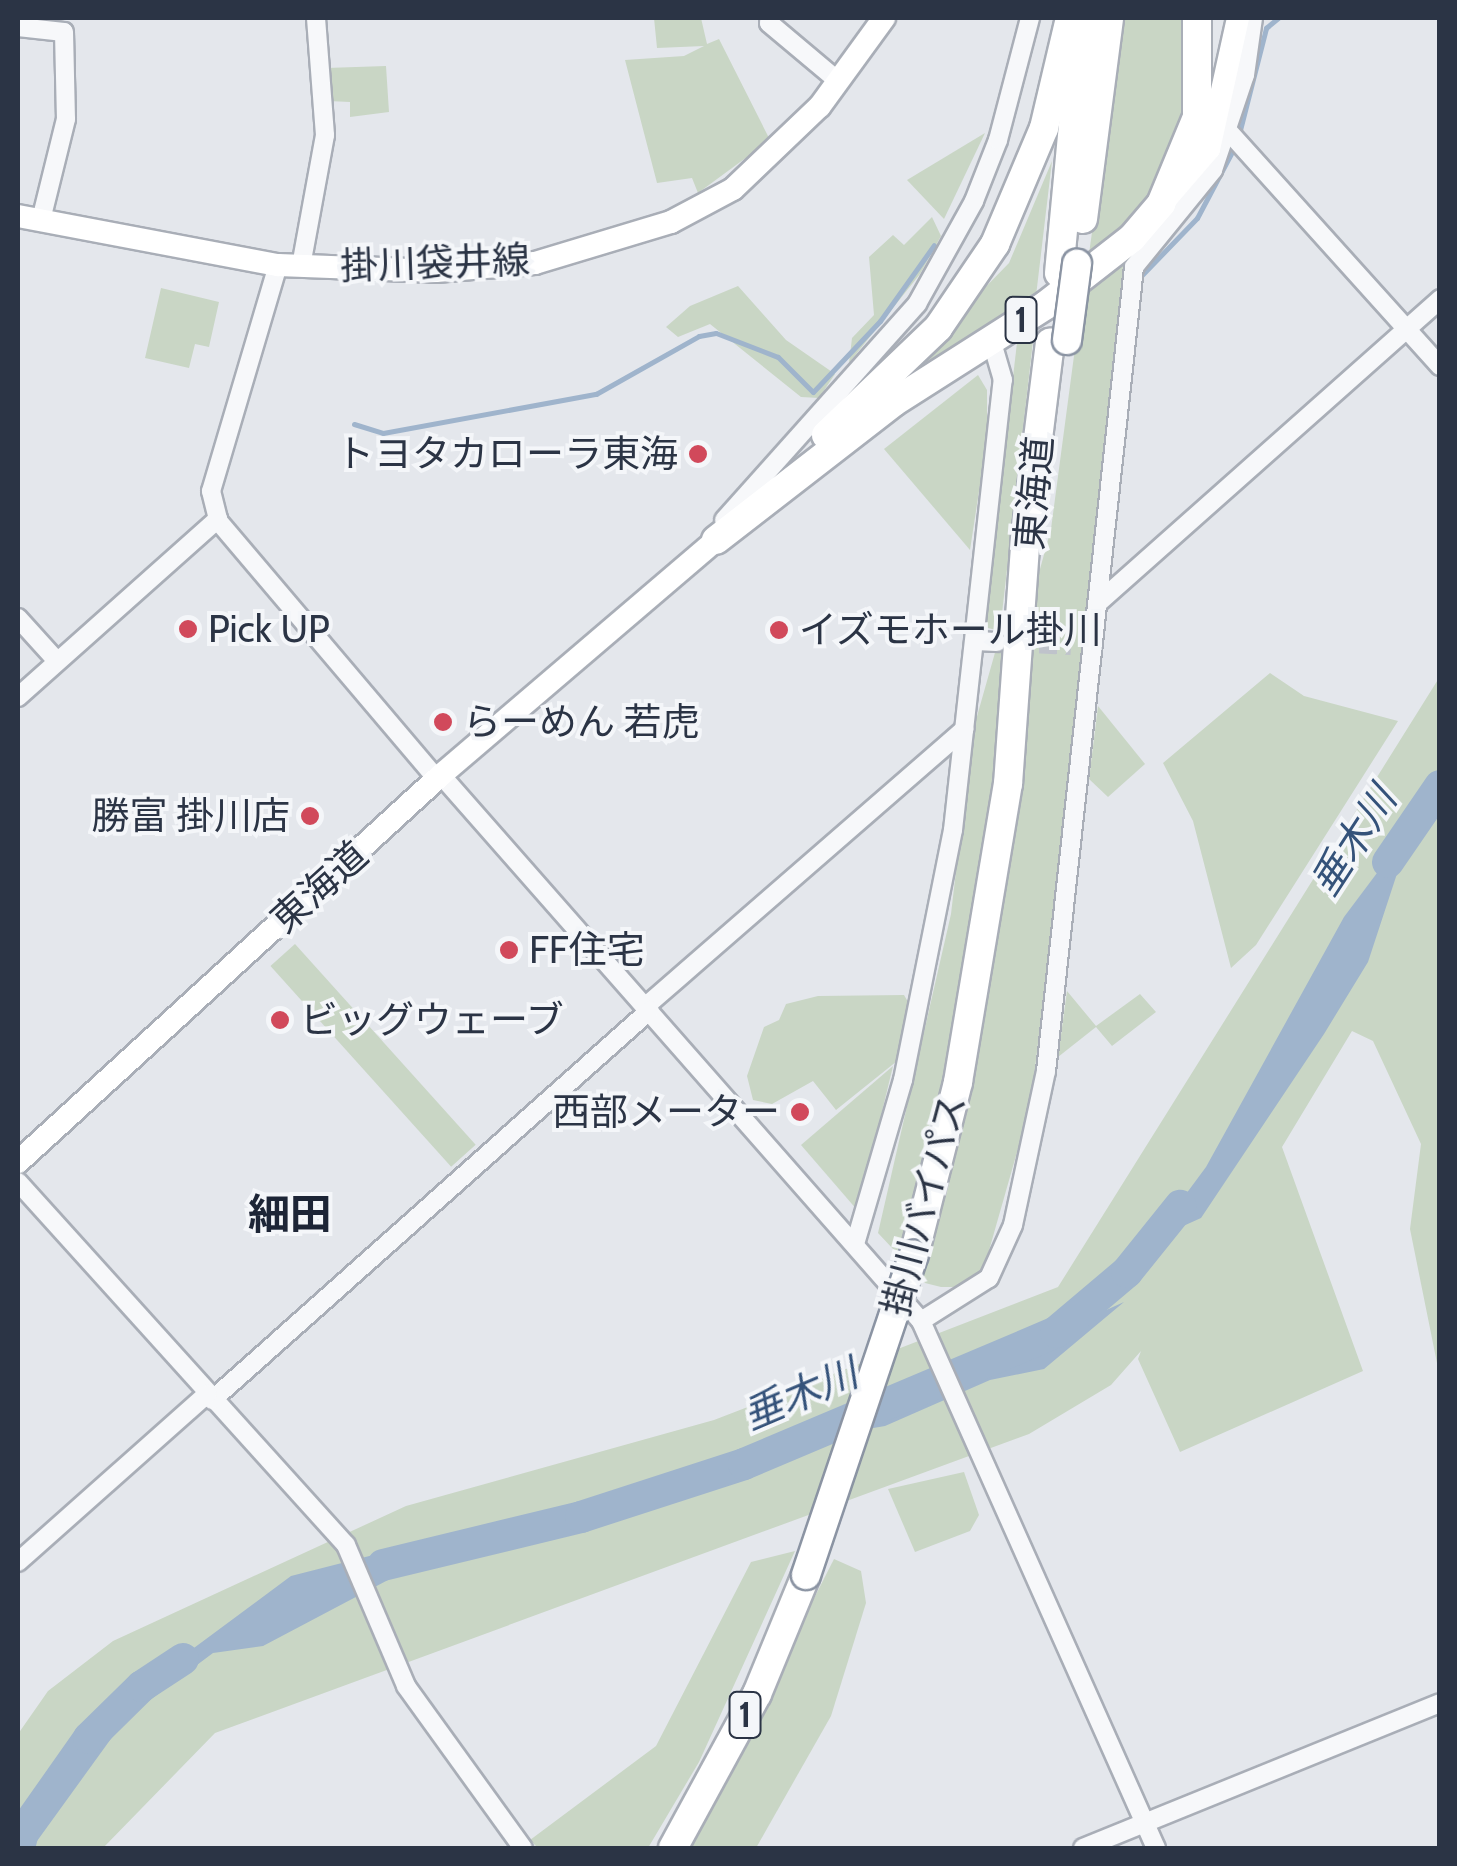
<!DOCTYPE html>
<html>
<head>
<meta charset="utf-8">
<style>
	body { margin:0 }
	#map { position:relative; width:1457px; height:1866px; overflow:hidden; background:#e4e7ec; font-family:Cabin,"Noto Sans JP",sans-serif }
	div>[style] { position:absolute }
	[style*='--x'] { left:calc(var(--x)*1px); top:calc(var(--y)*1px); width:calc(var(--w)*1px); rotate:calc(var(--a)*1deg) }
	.green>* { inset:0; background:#c9d6c5; transform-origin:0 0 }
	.water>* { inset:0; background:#9fb4cc }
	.stream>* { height:5px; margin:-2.5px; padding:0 2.5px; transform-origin:2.5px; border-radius:2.5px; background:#9fb4cc }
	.river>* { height:32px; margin:-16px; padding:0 16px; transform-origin:16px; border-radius:16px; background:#9fb4cc }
	.minor-tunnel>* { height:18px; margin-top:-9px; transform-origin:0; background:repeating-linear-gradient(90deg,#bfc3cb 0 18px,transparent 0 27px) }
	.roads { filter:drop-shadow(2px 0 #a9aeb7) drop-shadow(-2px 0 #a9aeb7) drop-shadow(0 2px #a9aeb7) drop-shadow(0 -2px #a9aeb7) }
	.minor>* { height:18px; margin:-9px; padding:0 9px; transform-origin:9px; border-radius:9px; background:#f7f8fa }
	.major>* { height:22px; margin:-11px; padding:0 11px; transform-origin:11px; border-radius:11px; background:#fff }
	.highway>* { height:28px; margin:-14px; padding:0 14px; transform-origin:14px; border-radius:14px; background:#fff }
	.bridges { filter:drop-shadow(2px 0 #8b94a3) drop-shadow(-2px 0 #8b94a3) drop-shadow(0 2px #8b94a3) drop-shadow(0 -2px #8b94a3) }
	.highway-bridge>* { height:28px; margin:-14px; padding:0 14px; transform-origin:14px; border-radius:14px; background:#fff }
	.dots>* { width:28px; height:28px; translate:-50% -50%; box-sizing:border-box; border:5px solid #f4f6f9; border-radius:50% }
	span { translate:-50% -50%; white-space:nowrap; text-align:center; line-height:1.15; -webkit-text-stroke:8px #f4f6f9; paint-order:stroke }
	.shield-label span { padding:2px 8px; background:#f4f6f9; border:2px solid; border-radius:8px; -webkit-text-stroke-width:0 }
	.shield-label { font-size:35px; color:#2b3445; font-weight:700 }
	.street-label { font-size:38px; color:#2b3445 }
	.poi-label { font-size:38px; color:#2b3445 }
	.right { translate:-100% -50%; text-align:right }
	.left { translate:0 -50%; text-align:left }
	.water-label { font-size:40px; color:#34527a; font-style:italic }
	.quarter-label { font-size:42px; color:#1d2536; font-weight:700 }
	.frame { position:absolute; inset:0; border:20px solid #2b3445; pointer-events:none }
</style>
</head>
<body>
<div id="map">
	<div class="green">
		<div style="clip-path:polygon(654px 18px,701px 18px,707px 44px,719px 39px,770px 140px,698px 193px,692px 178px,657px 183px,625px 60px,684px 56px,704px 46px,657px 48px)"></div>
		<div style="clip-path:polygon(1122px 18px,1185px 18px,1187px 116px,1153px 198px,1088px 261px)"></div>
		<div style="clip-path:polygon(386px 66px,389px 112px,350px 117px,350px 102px,328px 101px,326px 68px)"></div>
		<div style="clip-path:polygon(985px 133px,944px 219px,907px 180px)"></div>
		<div style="clip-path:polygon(1052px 161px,1036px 296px,856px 420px,1009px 263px)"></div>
		<div style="clip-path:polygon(932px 217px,941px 236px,920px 274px,849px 363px,852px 338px,874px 315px,869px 257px,893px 235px,904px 245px)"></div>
		<div style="clip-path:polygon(1149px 234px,1129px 264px,1031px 1103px,984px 1268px,960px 1287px,941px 1287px,925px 1283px,878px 1233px,951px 914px,972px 734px,998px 642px,1037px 580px,1051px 529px,1083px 288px)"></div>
		<div style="clip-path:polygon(738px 286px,786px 340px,835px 374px,819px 398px,801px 397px,710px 324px,678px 337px,666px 327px,690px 306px)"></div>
		<div style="clip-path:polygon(161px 288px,219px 302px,209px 347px,195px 344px,189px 368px,145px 358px)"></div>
		<div style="clip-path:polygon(1031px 333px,1033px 341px,1000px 631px,984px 627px,1018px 334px)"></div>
		<div style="clip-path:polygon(978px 375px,987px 390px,987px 439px,970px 550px,884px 449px)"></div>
		<div style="clip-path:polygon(1270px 673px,1304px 696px,1398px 721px,1256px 945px,1231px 968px,1193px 821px,1163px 763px)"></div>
		<div style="clip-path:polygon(1439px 678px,1439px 1373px,1410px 1229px,1421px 1144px,1373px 1041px,1352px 1031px,1282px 1147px,1363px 1371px,1180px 1452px,1138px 1359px,1141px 1351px,1111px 1385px,1029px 1434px,215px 1733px,103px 1848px,18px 1848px,18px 1734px,48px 1691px,113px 1641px,406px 1506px,714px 1420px,1058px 1287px)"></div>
		<div style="clip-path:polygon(1098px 706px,1145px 764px,1108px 797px,1089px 779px)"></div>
		<div style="left:295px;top:944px;width:270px;height:33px;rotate:48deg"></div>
		<div style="clip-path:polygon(1067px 991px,1096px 1026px,1140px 994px,1156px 1012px,1112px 1046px,1096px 1027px,1058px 1057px)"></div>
		<div style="clip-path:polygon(904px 995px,911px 1007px,902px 1057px,836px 1110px,813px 1081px,772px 1104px,753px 1100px,747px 1076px,764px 1027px,779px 1020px,786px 1004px,818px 996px)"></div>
		<div style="clip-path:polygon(893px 1066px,858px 1211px,801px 1145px)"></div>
		<div style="clip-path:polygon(964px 1472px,979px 1515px,970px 1531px,915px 1552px,888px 1489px)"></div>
		<div style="clip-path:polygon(795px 1551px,699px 1762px,648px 1848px,538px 1848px,530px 1840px,656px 1746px,751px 1562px)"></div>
		<div style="clip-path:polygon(834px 1559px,861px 1571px,866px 1603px,831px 1716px,756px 1848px,687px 1848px)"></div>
	</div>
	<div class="water">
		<div style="clip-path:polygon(1413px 825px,1368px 962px,1324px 1034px,1201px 1218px,1152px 1240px,1206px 1167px,1344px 917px)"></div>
		<div style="clip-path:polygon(1124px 1302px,1044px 1369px,990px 1380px,885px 1426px,827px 1436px)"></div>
		<div style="clip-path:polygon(385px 1552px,441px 1552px,263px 1646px,213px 1653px,126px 1718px,32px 1848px,18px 1848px,18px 1834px,75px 1751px,148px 1682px,291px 1576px)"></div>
	</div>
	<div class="stream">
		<div style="--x:1238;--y:138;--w:114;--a:-75.7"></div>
		<div style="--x:1266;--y:28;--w:16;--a:-40"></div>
		<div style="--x:1140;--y:277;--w:82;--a:-46"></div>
		<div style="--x:1197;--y:218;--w:79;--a:-62.1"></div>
		<div style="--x:354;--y:424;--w:30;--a:17"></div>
		<div style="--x:383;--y:433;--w:217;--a:-10.4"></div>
		<div style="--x:596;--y:394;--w:118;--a:-29.4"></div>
		<div style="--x:699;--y:336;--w:17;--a:-10"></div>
		<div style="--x:716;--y:333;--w:66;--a:21.2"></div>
		<div style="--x:778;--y:357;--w:49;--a:45"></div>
		<div style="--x:813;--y:392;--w:98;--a:-46.7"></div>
		<div style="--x:880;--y:321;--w:93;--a:-54.6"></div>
	</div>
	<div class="river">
		<div style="--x:1388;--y:862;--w:92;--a:-55.6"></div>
		<div style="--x:383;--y:1565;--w:204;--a:-13.6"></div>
		<div style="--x:581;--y:1517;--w:171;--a:-18"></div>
		<div style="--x:744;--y:1464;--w:339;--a:-22.9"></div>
		<div style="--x:1056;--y:1332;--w:93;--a:-40.2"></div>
		<div style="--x:1127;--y:1272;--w:85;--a:-51.2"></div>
		<div style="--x:19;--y:1848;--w:16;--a:-76"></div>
		<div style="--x:23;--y:1832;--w:115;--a:-54.9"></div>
		<div style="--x:89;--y:1738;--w:74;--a:-44.5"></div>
		<div style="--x:142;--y:1686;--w:49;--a:-33.4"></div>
	</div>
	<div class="minor-tunnel">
		<div style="--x:1012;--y:643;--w:59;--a:2.9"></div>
	</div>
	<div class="roads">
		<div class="minor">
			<div style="--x:770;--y:18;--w:5;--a:101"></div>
			<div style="--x:769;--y:23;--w:90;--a:40"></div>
			<div style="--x:18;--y:27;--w:46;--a:6.2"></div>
			<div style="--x:64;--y:32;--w:87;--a:88.7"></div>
			<div style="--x:66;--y:119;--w:104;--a:103.9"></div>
			<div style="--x:1230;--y:133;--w:314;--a:48"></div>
			<div style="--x:278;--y:265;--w:236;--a:106.5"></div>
			<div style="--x:211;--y:491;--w:32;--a:76"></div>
			<div style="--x:219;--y:522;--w:337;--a:49.7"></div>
			<div style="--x:301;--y:266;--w:133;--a:-79.6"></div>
			<div style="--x:325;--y:135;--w:117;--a:-94.4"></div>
			<div style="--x:724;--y:520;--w:290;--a:-48.2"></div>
			<div style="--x:917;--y:304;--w:118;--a:-61"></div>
			<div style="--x:974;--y:201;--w:66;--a:-68.5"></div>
			<div style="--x:998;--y:140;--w:126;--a:-75.3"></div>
			<div style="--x:1098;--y:603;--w:458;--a:-41.6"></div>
			<div style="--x:18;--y:618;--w:58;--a:47.8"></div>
			<div style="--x:976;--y:641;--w:21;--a:3"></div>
			<div style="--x:18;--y:697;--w:268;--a:-41.7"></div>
			<div style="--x:441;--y:775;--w:727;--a:48.68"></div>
			<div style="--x:921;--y:1321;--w:577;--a:65.97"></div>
			<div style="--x:646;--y:1006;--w:422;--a:-41"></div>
			<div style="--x:18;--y:1182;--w:489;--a:47.9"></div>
			<div style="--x:346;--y:1545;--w:153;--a:66.9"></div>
			<div style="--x:406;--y:1686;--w:200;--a:54.2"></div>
			<div style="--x:855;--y:1244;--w:171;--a:-73.7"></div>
			<div style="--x:903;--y:1080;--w:255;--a:-78.7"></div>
			<div style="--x:953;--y:830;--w:453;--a:-83.7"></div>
			<div style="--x:1003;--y:380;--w:43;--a:-106.3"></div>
			<div style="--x:921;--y:1321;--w:80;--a:-32.3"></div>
			<div style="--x:989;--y:1278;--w:58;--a:-65.6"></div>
			<div style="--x:1013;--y:1225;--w:157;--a:-77.9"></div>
			<div style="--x:1046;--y:1071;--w:809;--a:-83.75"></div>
			<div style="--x:1134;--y:267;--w:125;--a:-50.8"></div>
			<div style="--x:1213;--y:170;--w:100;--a:-71.4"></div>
			<div style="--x:1245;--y:75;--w:58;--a:-82"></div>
			<div style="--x:212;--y:1400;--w:586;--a:-41.68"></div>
			<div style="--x:18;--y:1562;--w:253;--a:-41.6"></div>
			<div style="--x:1083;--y:1848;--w:385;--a:-22.1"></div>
		</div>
		<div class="major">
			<div style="--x:1166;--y:199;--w:66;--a:-49.3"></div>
			<div style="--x:1209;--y:149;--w:134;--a:-77.5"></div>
			<div style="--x:18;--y:216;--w:265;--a:10.7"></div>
			<div style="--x:278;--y:265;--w:158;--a:2.2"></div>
			<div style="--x:436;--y:271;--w:99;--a:-4.6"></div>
			<div style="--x:535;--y:263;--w:142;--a:-16.8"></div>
			<div style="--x:671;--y:222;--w:70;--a:-28"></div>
			<div style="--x:733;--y:189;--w:120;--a:-43.7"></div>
			<div style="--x:820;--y:106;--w:109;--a:-54"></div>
			<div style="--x:18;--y:1162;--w:573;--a:-42.46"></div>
			<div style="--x:441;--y:775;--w:362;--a:-40.5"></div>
		</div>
		<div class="highway">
			<div style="--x:1083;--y:219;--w:203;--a:-82.6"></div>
			<div style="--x:1059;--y:273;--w:253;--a:-84.6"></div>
			<div style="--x:826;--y:435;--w:155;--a:-43.7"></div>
			<div style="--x:938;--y:328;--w:102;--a:-55.8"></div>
			<div style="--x:995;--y:244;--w:126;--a:-67.1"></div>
			<div style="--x:1044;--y:128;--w:113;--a:-76.7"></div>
			<div style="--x:716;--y:540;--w:225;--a:-37.8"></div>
			<div style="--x:894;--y:402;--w:180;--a:-32.5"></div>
			<div style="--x:1046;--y:305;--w:109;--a:-37.9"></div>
			<div style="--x:1132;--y:238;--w:45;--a:-49.5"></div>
			<div style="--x:1161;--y:204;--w:94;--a:-67.5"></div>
			<div style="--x:1197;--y:117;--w:99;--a:-90"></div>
			<div style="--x:914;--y:1255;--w:179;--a:-75.7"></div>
			<div style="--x:958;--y:1082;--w:302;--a:-80.5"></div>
			<div style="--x:1008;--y:784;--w:250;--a:-85.9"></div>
			<div style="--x:1026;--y:535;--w:194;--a:-82.9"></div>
			<div style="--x:673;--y:1848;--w:175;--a:-61.4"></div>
			<div style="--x:757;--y:1694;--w:129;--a:-67.6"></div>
		</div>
	</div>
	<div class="bridges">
		<div class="highway-bridge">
			<div style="--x:1067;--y:340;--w:77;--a:-82.5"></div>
			<div style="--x:806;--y:1575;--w:338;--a:-71.4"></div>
		</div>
	</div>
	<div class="dots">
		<div style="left:698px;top:454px;background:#d1495b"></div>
		<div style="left:188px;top:629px;background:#d1495b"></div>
		<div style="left:779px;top:630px;background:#d1495b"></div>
		<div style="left:443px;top:722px;background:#d1495b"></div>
		<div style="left:310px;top:816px;background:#d1495b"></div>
		<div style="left:509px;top:950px;background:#d1495b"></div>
		<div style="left:280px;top:1020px;background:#d1495b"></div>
		<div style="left:800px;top:1112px;background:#d1495b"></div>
	</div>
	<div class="shield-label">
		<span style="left:1021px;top:320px">1</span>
		<span style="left:745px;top:1715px">1</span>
	</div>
	<div class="street-label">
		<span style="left:435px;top:263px;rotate:-2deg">掛川袋井線</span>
		<span style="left:1034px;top:493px;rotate:-85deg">東海道</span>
		<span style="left:319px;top:887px;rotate:-42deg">東海道</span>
		<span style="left:924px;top:1205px;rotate:-75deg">掛川バイパス</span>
	</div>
	<div class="poi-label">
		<span class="right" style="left:678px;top:454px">トヨタカローラ東海</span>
		<span class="left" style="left:208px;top:629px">Pick UP</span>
		<span class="left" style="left:799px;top:630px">イズモホール掛川</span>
		<span class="left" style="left:463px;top:722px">らーめん 若虎</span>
		<span class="right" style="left:290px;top:816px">勝富 掛川店</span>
		<span class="left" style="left:529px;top:950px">FF住宅</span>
		<span class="left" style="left:300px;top:1020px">ビッグウェーブ</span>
		<span class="right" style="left:780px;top:1112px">西部メーター</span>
	</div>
	<div class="water-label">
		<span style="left:1353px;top:841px;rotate:-57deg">垂木川</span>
		<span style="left:800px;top:1394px;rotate:-23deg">垂木川</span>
	</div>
	<div class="quarter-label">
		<span style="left:290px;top:1214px">細田</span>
	</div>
	<div class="frame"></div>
</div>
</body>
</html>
